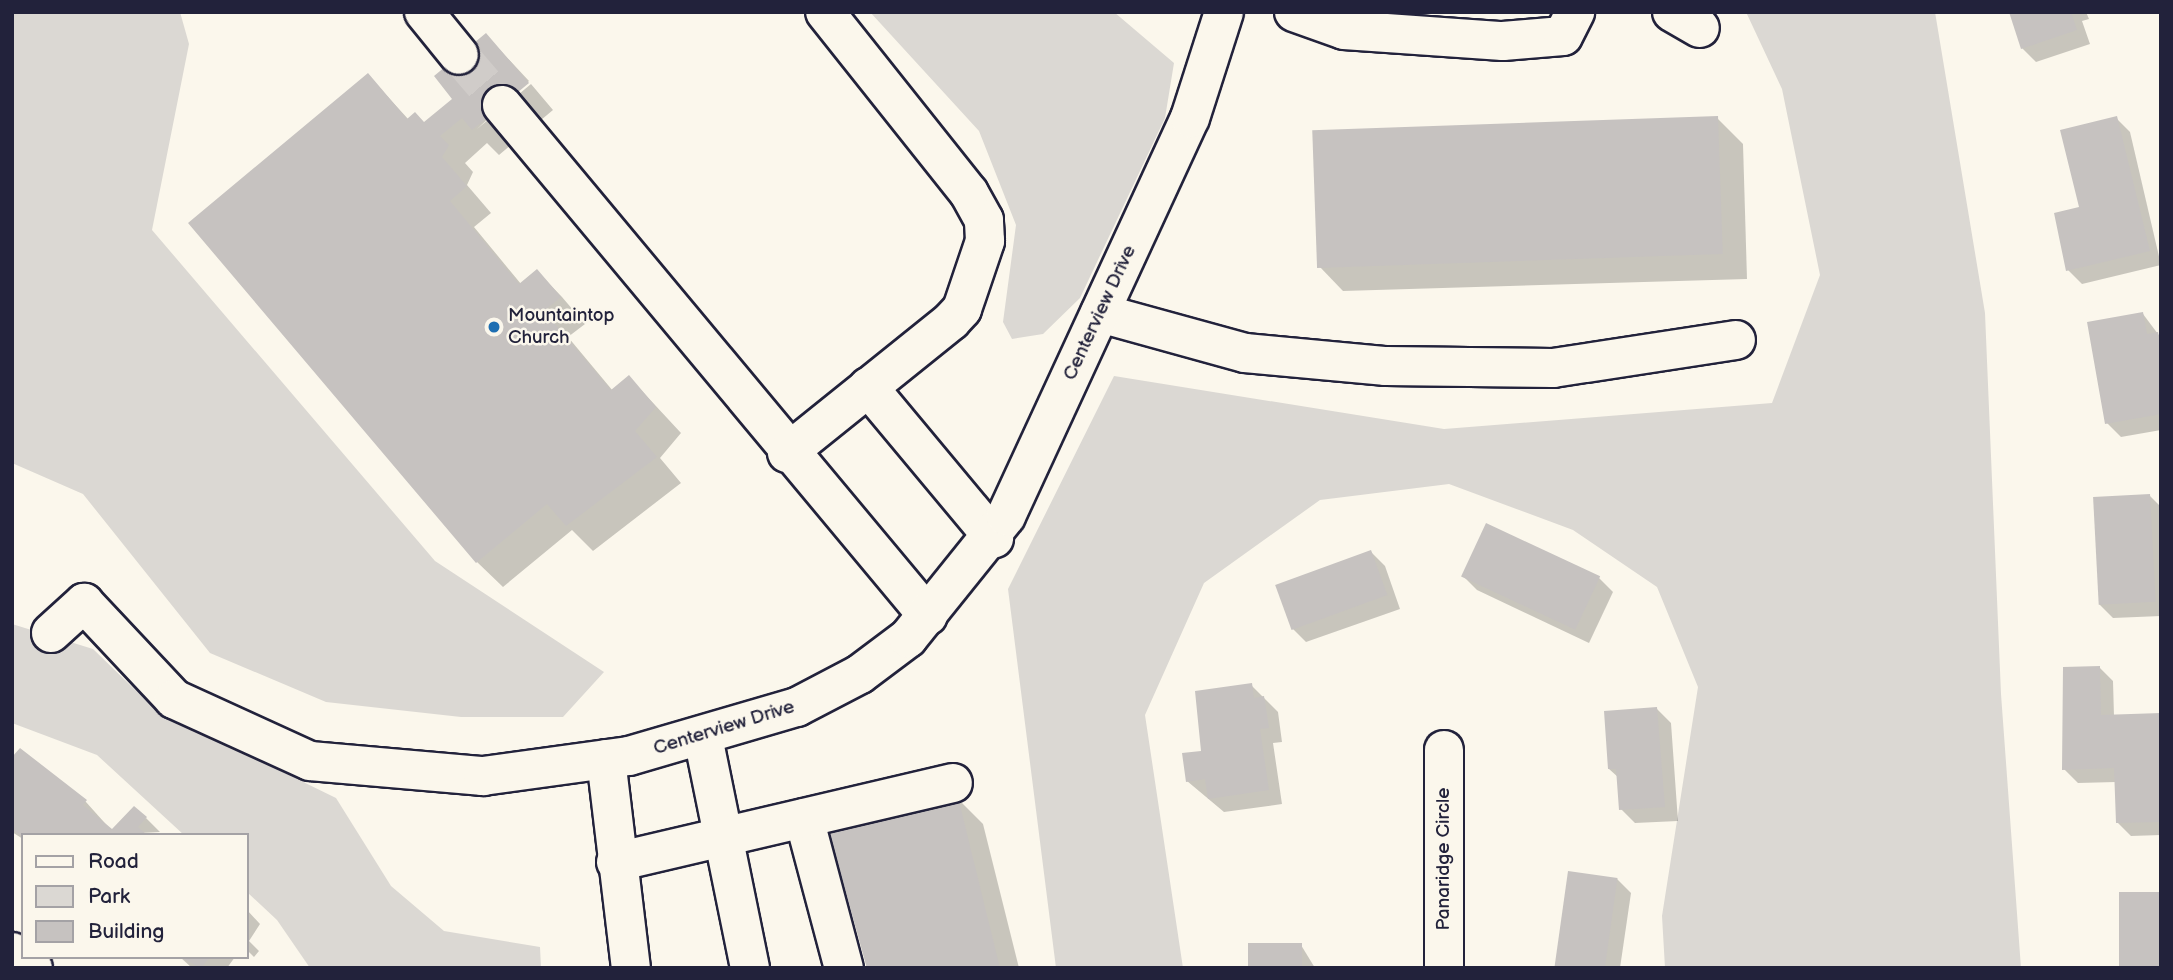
<!DOCTYPE html>
<html>
<head>
<meta charset="utf-8">
<style>
	body { margin:0 }
	#map { position:relative; width:2173px; height:980px; overflow:hidden; background:#fbf7ec; font-family:"Balsamiq Sans",sans-serif }
	div>[style] { position:absolute }
	[style*='--x'] { left:calc(var(--x)*1px); top:calc(var(--y)*1px); width:calc(var(--w)*1px); rotate:calc(var(--a)*1deg) }
	.green>* { inset:0; background:#dbd8d3 }
	.shadow>* { inset:0; background:#0003 }
	.building>* { inset:0; background:#c6c2c0; transform-origin:0 0 }
	.minor-tunnel>* { height:38px; margin-top:-19px; transform-origin:0; background:repeating-linear-gradient(90deg,#d0ccc9 0 38px,transparent 0 57px) }
	.roads { filter:drop-shadow(2px 0 #22223b) drop-shadow(-2px 0 #22223b) drop-shadow(0 2px #22223b) drop-shadow(0 -2px #22223b) }
	.minor>* { height:38px; margin:-19px; padding:0 19px; transform-origin:19px; border-radius:19px; background:#fbf7ec }
	.dots>* { width:19px; height:19px; translate:-50% -50%; box-sizing:border-box; border:4px solid #fbf7ec; border-radius:50% }
	span { translate:-50% -50%; white-space:nowrap; text-align:center; line-height:1.15; -webkit-text-stroke:5px #fbf7ec; paint-order:stroke }
	.street-label { font-size:19px; color:#22223b }
	.poi-label { font-size:19px; color:#22223b }
	.left { translate:0 -50%; text-align:left }
	.frame { position:absolute; inset:0; border:14px solid #22223b; pointer-events:none }
	.legend { position:absolute; left:21px; top:833px; width:228px; height:126px; box-sizing:border-box; background:#fbf7ec; border:2px solid #a4a2a5; margin:0; padding:9px 12px; list-style:none; font-size:21px; color:#22223b }
	.legend li { display:flex; align-items:center; gap:14px; height:35px }
	.legend b { width:35px; border:2px solid #a4a2a5 }
</style>
</head>
<body>
<div id="map">
	<div class="green">
		<div style="clip-path:polygon(12px 12px,180px 12px,189px 44px,152px 230px,435px 561px,604px 672px,563px 717px,461px 717px,326px 702px,210px 653px,83px 494px,12px 463px)"></div>
		<div style="clip-path:polygon(870px 12px,1114px 12px,1174px 63px,1165px 118px,1080px 298px,1043px 334px,1012px 339px,1003px 322px,1016px 225px,979px 131px)"></div>
		<div style="clip-path:polygon(1746px 12px,1935px 12px,1985px 313px,2001px 694px,2021px 968px,1665px 968px,1662px 916px,1698px 687px,1657px 587px,1573px 530px,1449px 484px,1320px 500px,1204px 583px,1145px 715px,1183px 968px,1056px 968px,1008px 589px,1114px 376px,1444px 429px,1772px 403px,1820px 275px,1782px 89px)"></div>
		<div style="clip-path:polygon(12px 624px,93px 649px,156px 710px,336px 798px,391px 886px,444px 931px,540px 947px,541px 968px,310px 968px,277px 920px,247px 892px,247px 835px,184px 835px,97px 755px,12px 723px)"></div>
	</div>
	<div class="shadow">
		<div style="clip-path:polygon(2011px 12px,2086px 12px,2089px 19px,2082px 21px,2090px 44px,2036px 62px,2022px 48px)"></div>
		<div style="clip-path:polygon(486px 35px,529px 81px,477px 129px,531px 84px,553px 110px,499px 155px,487px 143px,465px 163px,473px 172px,467px 185px,491px 213px,474px 227px,521px 284px,537px 271px,562px 297px,585px 324px,568px 337px,613px 391px,629px 377px,681px 433px,660px 458px,681px 483px,593px 551px,572px 530px,503px 587px,477px 562px,368px 75px,409px 120px,424px 124px,455px 99px)"></div>
		<div style="clip-path:polygon(1717px 118px,1743px 144px,1747px 279px,1343px 291px,1318px 265px)"></div>
		<div style="clip-path:polygon(2116px 118px,2130px 132px,2161px 265px,2082px 284px,2068px 270px,2082px 208px)"></div>
		<div style="clip-path:polygon(2143px 314px,2161px 338px,2161px 430px,2121px 437px,2107px 423px)"></div>
		<div style="clip-path:polygon(2150px 496px,2161px 507px,2161px 616px,2113px 618px,2099px 604px)"></div>
		<div style="clip-path:polygon(1371px 552px,1385px 566px,1400px 609px,1306px 642px,1292px 628px)"></div>
		<div style="clip-path:polygon(1463px 576px,1599px 578px,1613px 592px,1589px 643px,1477px 590px)"></div>
		<div style="clip-path:polygon(2099px 667px,2113px 681px,2114px 716px,2161px 714px,2161px 835px,2131px 836px,2117px 822px,2116px 782px,2078px 783px,2064px 769px)"></div>
		<div style="clip-path:polygon(1251px 685px,1278px 712px,1282px 742px,1273px 743px,1282px 804px,1224px 812px,1187px 781px)"></div>
		<div style="clip-path:polygon(1657px 709px,1671px 723px,1678px 821px,1635px 823px,1621px 809px,1619px 778px,1609px 769px)"></div>
		<div style="clip-path:polygon(12px 760px,86px 802px,112px 831px,146px 818px,160px 832px,23px 839px,12px 832px)"></div>
		<div style="clip-path:polygon(957px 798px,983px 824px,1019px 968px,867px 968px,830px 829px)"></div>
		<div style="clip-path:polygon(1617px 879px,1631px 893px,1620px 968px,1557px 968px)"></div>
		<div style="clip-path:polygon(247px 910px,260px 924px,249px 941px,259px 951px,254px 957px,247px 950px)"></div>
		<div style="clip-path:polygon(1301px 945px,1315px 968px,1251px 968px)"></div>
		<div style="clip-path:polygon(180px 957px,235px 957px,227px 968px,192px 968px)"></div>
	</div>
	<div class="building">
		<div style="clip-path:polygon(2009px 12px,2071px 12px,2077px 30px,2021px 49px)"></div>
		<div style="clip-path:polygon(486px 33px,529px 83px,472px 130px,462px 118px,440px 136px,449px 145px,442px 157px,467px 186px,450px 201px,519px 284px,537px 269px,561px 297px,544px 311px,611px 390px,629px 375px,656px 407px,635px 431px,657px 457px,566px 526px,547px 504px,476px 563px,188px 223px,368px 73px,407px 119px,415px 112px,424px 122px,452px 99px,434px 76px)"></div>
		<div style="left:1718px;top:116px;width:138px;height:406px;rotate:88deg"></div>
		<div style="clip-path:polygon(2117px 116px,2150px 251px,2066px 271px,2054px 213px,2079px 207px,2060px 130px)"></div>
		<div style="clip-path:polygon(2143px 312px,2147px 334px,2158px 332px,2161px 349px,2161px 414px,2105px 424px,2087px 322px)"></div>
		<div style="left:2150px;top:494px;width:108px;height:57px;rotate:87deg"></div>
		<div style="left:1486px;top:523px;width:126px;height:59px;rotate:25deg"></div>
		<div style="left:1371px;top:550px;width:48px;height:102px;rotate:70deg"></div>
		<div style="clip-path:polygon(2100px 666px,2101px 715px,2161px 713px,2161px 822px,2116px 823px,2114px 768px,2062px 770px,2063px 667px)"></div>
		<div style="clip-path:polygon(1252px 683px,1254px 698px,1264px 696px,1269px 728px,1260px 729px,1269px 790px,1208px 799px,1205px 779px,1186px 782px,1182px 753px,1201px 751px,1195px 691px)"></div>
		<div style="clip-path:polygon(1657px 707px,1665px 807px,1619px 810px,1616px 769px,1608px 769px,1604px 711px)"></div>
		<div style="clip-path:polygon(20px 748px,87px 800px,83px 805px,112px 829px,134px 806px,147px 817px,138px 827px,147px 835px,23px 837px,12px 829px,12px 757px)"></div>
		<div style="clip-path:polygon(958px 797px,1000px 968px,867px 968px,828px 828px)"></div>
		<div style="left:1568px;top:871px;width:50px;height:98px;rotate:8deg"></div>
		<div style="left:2161px;top:892px;width:76px;height:42px;rotate:90deg"></div>
		<div style="left:1302px;top:943px;width:25px;height:54px;rotate:90deg"></div>
		<div style="clip-path:polygon(180px 957px,210px 957px,201px 968px)"></div>
	</div>
	<div class="minor-tunnel">
		<div style="--x:459;--y:55;--w:66;--a:49.3"></div>
	</div>
	<div class="roads">
		<div class="minor">
			<div style="--x:424;--y:12;--w:55;--a:50.9"></div>
			<div style="--x:1294;--y:12;--w:53;--a:19.8"></div>
			<div style="--x:1344;--y:30;--w:159;--a:4"></div>
			<div style="--x:1503;--y:41;--w:60;--a:-4.8"></div>
			<div style="--x:1563;--y:36;--w:27;--a:-63"></div>
			<div style="--x:1672;--y:12;--w:32;--a:30"></div>
			<div style="--x:502;--y:105;--w:665;--a:50.18"></div>
			<div style="--x:1100;--y:313;--w:150;--a:15.4"></div>
			<div style="--x:1245;--y:353;--w:142;--a:5.3"></div>
			<div style="--x:1386;--y:366;--w:167;--a:0.7"></div>
			<div style="--x:1553;--y:368;--w:185;--a:-8.7"></div>
			<div style="--x:868;--y:387;--w:197;--a:50.2"></div>
			<div style="--x:787;--y:453;--w:211;--a:-38.8"></div>
			<div style="--x:951;--y:321;--w:16;--a:-47"></div>
			<div style="--x:962;--y:309;--w:72;--a:-71.3"></div>
			<div style="--x:985;--y:241;--w:21;--a:-93"></div>
			<div style="--x:984;--y:220;--w:31;--a:-119"></div>
			<div style="--x:969;--y:193;--w:231;--a:-128.5"></div>
			<div style="--x:51;--y:633;--w:45;--a:-42.3"></div>
			<div style="--x:84;--y:603;--w:132;--a:46.8"></div>
			<div style="--x:174;--y:699;--w:149;--a:24.5"></div>
			<div style="--x:310;--y:761;--w:174;--a:5"></div>
			<div style="--x:483;--y:776;--w:147;--a:-7.8"></div>
			<div style="--x:629;--y:756;--w:175;--a:-16.3"></div>
			<div style="--x:797;--y:707;--w:71;--a:-27.6"></div>
			<div style="--x:860;--y:674;--w:60;--a:-36.9"></div>
			<div style="--x:908;--y:638;--w:156;--a:-51.2"></div>
			<div style="--x:1006;--y:516;--w:438;--a:-65.2"></div>
			<div style="--x:1190;--y:118;--w:111;--a:-72.2"></div>
			<div style="--x:703;--y:737;--w:236;--a:78.5"></div>
			<div style="--x:606;--y:759;--w:210;--a:83.2"></div>
			<div style="--x:804;--y:818;--w:155;--a:75.1"></div>
			<div style="--x:616;--y:862;--w:346;--a:-13.2"></div>
			<div style="--x:12;--y:952;--w:26;--a:37"></div>
			<div style="--x:1444;--y:968;--w:218;--a:-90"></div>
		</div>
	</div>
	<div class="dots">
		<div style="left:494px;top:327px;background:#1f6fb2"></div>
	</div>
	<div class="street-label">
		<span style="left:1100px;top:313px;rotate:-65deg">Centerview Drive</span>
		<span style="left:724px;top:728px;rotate:-17deg">Centerview Drive</span>
		<span style="left:1444px;top:859px;rotate:-90deg">Panaridge Circle</span>
	</div>
	<div class="poi-label">
		<span class="left" style="left:508px;top:327px">Mountaintop<br>Church</span>
	</div>
	<div class="frame"></div>
	<ul class="legend">
	<li><b style="height:9px;background:#fbf7ec"></b>Road</li>
	<li><b style="height:19px;background:#dbd8d3"></b>Park</li>
	<li><b style="height:19px;background:#c6c2c0"></b>Building</li>
	</ul>
</div>
</body>
</html>
